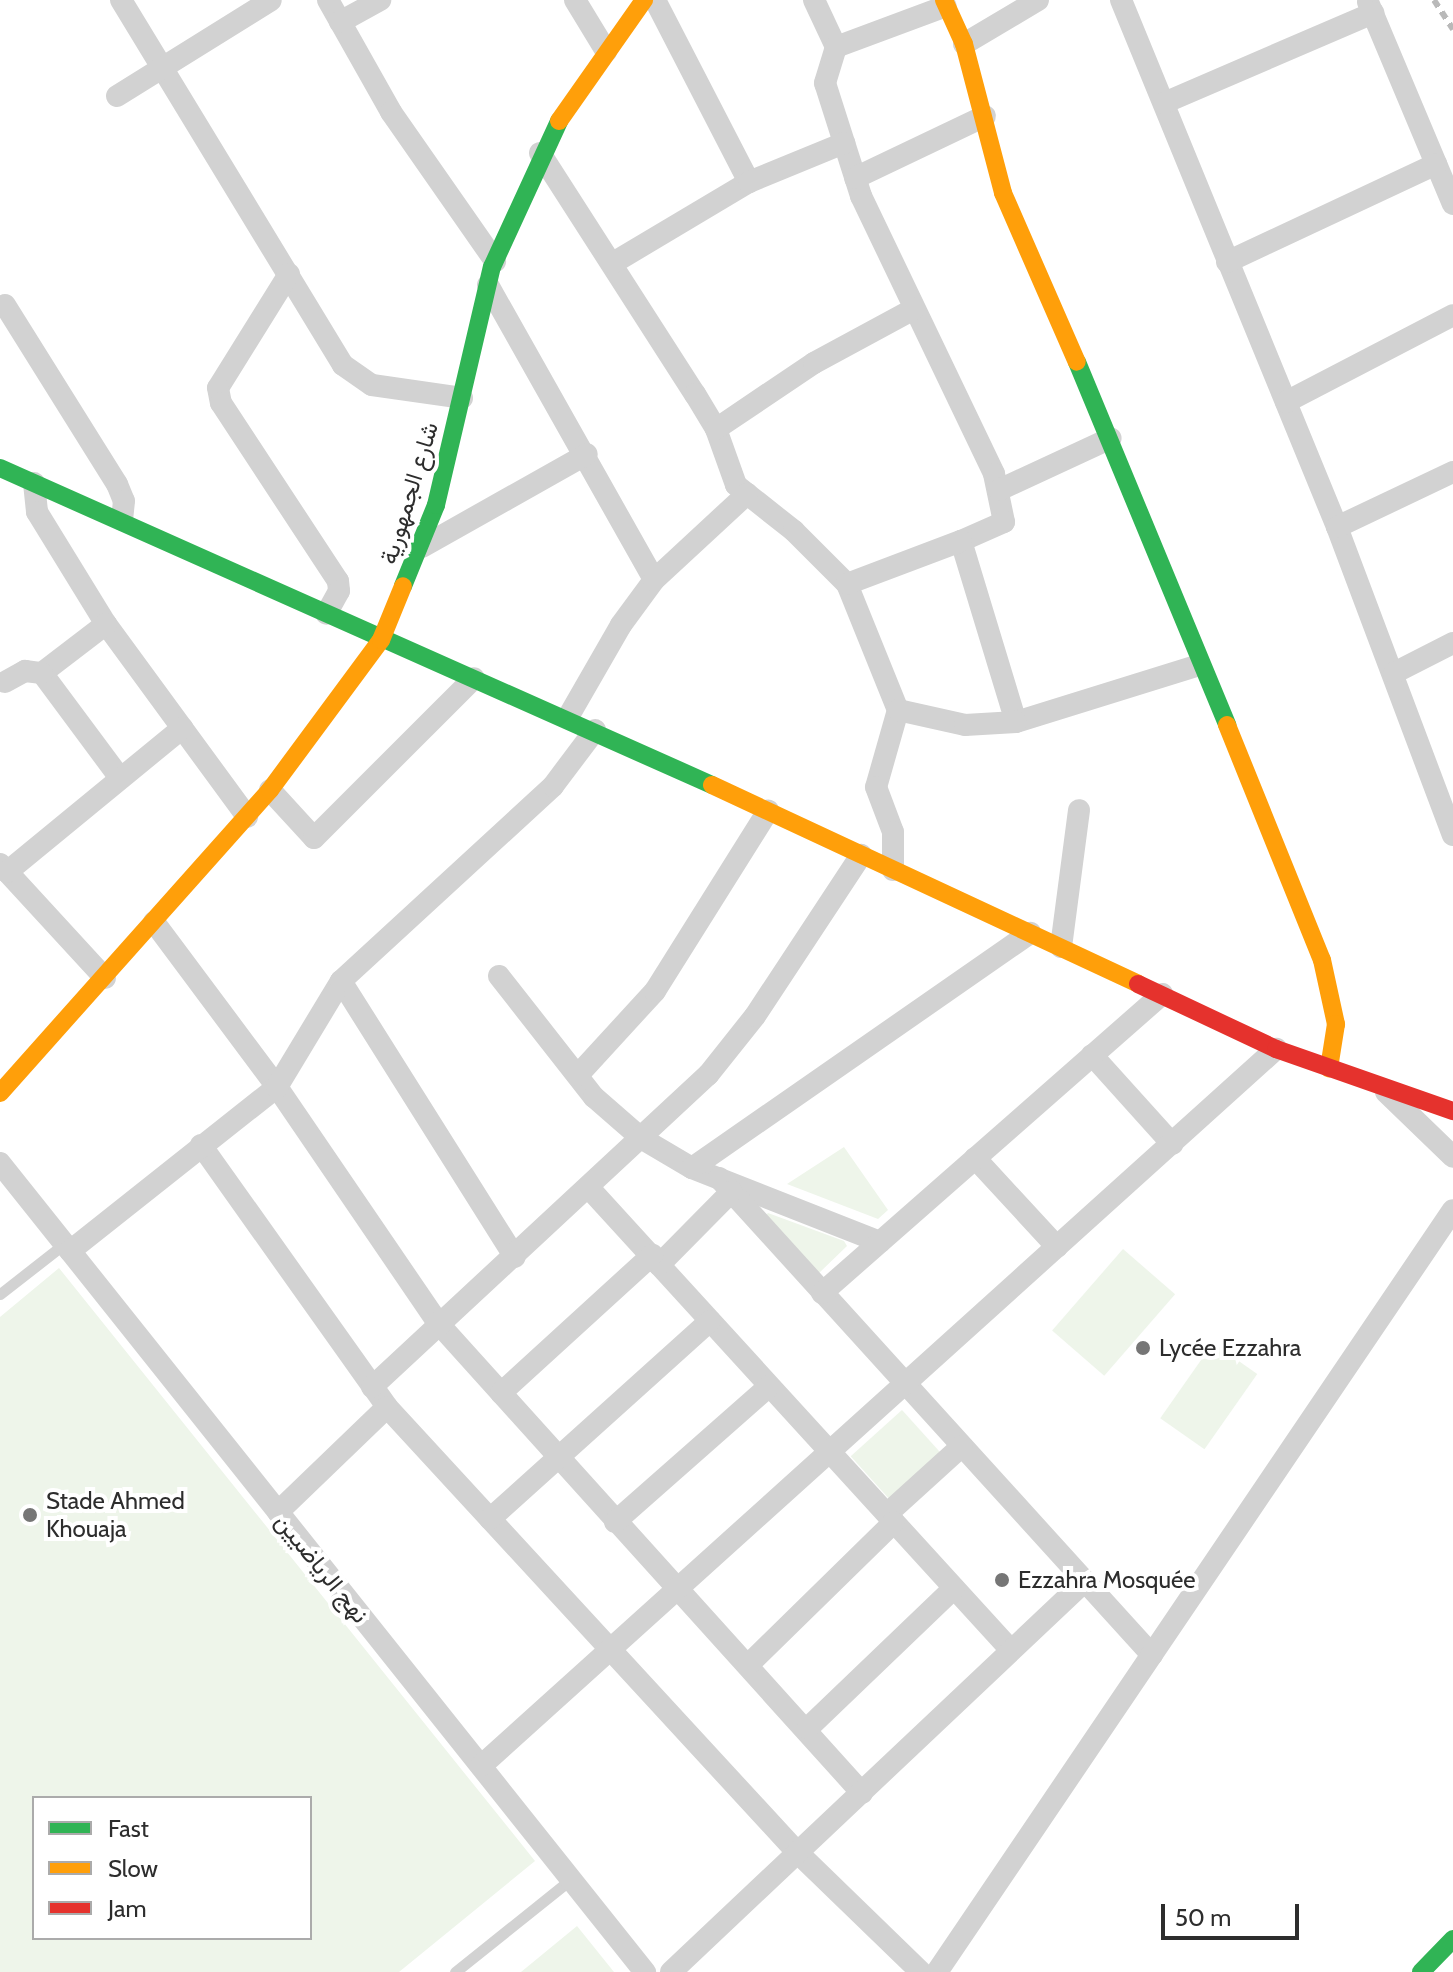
<!DOCTYPE html>
<html>
<head>
<meta charset="utf-8">
<style>
	body { margin:0 }
	#map { position:relative; width:1453px; height:1972px; overflow:hidden; background:#fff; font-family:Cabin,Vazirmatn,sans-serif }
	div>[style] { position:absolute }
	[style*='--x'] { left:calc(var(--x)*1px); top:calc(var(--y)*1px); width:calc(var(--w)*1px); rotate:calc(var(--a)*1deg) }
	.green>* { inset:0; background:#eef5ea; transform-origin:0 0 }
	.lane>* { height:11px; margin:-5.5px; padding:0 5.5px; transform-origin:5.5px; border-radius:5.5px; background:#d2d2d2 }
	.street>* { height:22px; margin:-11px; padding:0 11px; transform-origin:11px; border-radius:11px; background:#d2d2d2 }
	.fast>* { height:18px; margin:-9px; padding:0 9px; transform-origin:9px; border-radius:9px; background:#30b455 }
	.slow>* { height:18px; margin:-9px; padding:0 9px; transform-origin:9px; border-radius:9px; background:#ff9f0a }
	.jam>* { height:18px; margin:-9px; padding:0 9px; transform-origin:9px; border-radius:9px; background:#e5322d }
	.rail>* { height:6px; margin-top:-3px; transform-origin:0; background:repeating-linear-gradient(90deg,#b9b9b9 0 8px,transparent 0 14px) }
	.dots>* { width:22px; height:22px; translate:-50% -50%; box-sizing:border-box; border:4px solid #fff; border-radius:50% }
	span { translate:-50% -50%; white-space:nowrap; text-align:center; line-height:1.15; -webkit-text-stroke:8px #fff; paint-order:stroke }
	.street-label { font-size:24px; color:#2d2d2d }
	.poi-label { font-size:24px; color:#2d2d2d }
	.left { translate:0 -50%; text-align:left }
	.legend { position:absolute; left:32px; top:1796px; width:280px; height:144px; box-sizing:border-box; background:#fff; border:2px solid #ababab; margin:0; padding:10px 14px; list-style:none; font-size:24px; color:#2d2d2d }
	.legend li { display:flex; align-items:center; gap:16px; height:40px }
	.legend b { width:40px; border:2px solid #ababab }
	.scale { position:absolute; left:1161px; top:1904px; width:138px; height:36px; box-sizing:border-box; border:4px solid #2d2d2d; border-top:0; padding-left:10px; font-size:24px; line-height:28px; white-space:nowrap; color:#2d2d2d; -webkit-text-stroke:6px #fff; paint-order:stroke }
</style>
</head>
<body>
<div id="map">
	<div class="green">
		<div style="clip-path:polygon(844px 1147px,888px 1210px,878px 1219px,787px 1184px)"></div>
		<div style="clip-path:polygon(768px 1213px,844px 1241px,847px 1246px,818px 1274px,765px 1216px)"></div>
		<div style="left:1123px;top:1249px;width:69px;height:108px;rotate:41deg"></div>
		<div style="clip-path:polygon(evenodd,59px 1268px,535px 1861px,399px 1972px,0 1972px,0 1317px,59px 1268px,34px 1798px,310px 1798px,310px 1938px,34px 1938px,34px 1798px)"></div>
		<div style="left:1213px;top:1343px;width:54px;height:92px;rotate:35deg"></div>
		<div style="left:902px;top:1410px;width:58px;height:69px;rotate:48deg"></div>
		<div style="clip-path:polygon(577px 1926px,614px 1972px,521px 1972px)"></div>
	</div>
	<div class="lane">
		<div style="--x:0;--y:1294;--w:81;--a:-38"></div>
		<div style="--x:455;--y:1972;--w:149;--a:-38.7"></div>
	</div>
	<div class="street">
		<div style="--x:121;--y:0;--w:427;--a:58.7"></div>
		<div style="--x:343;--y:365;--w:35;--a:35"></div>
		<div style="--x:372;--y:385;--w:91;--a:8.2"></div>
		<div style="--x:328;--y:0;--w:129;--a:60.6"></div>
		<div style="--x:391;--y:112;--w:182;--a:55.1"></div>
		<div style="--x:575;--y:0;--w:60;--a:58.7"></div>
		<div style="--x:655;--y:0;--w:205;--a:62.7"></div>
		<div style="--x:814;--y:0;--w:52;--a:64.9"></div>
		<div style="--x:836;--y:47;--w:117;--a:-20.4"></div>
		<div style="--x:1121;--y:0;--w:570;--a:67.71"></div>
		<div style="--x:1337;--y:527;--w:329;--a:69.4"></div>
		<div style="--x:1368;--y:2;--w:219;--a:67.2"></div>
		<div style="--x:340;--y:22;--w:46;--a:-28.8"></div>
		<div style="--x:964;--y:44;--w:86;--a:-30.7"></div>
		<div style="--x:836;--y:47;--w:38;--a:107"></div>
		<div style="--x:825;--y:83;--w:119;--a:72.3"></div>
		<div style="--x:861;--y:196;--w:308;--a:64.4"></div>
		<div style="--x:994;--y:474;--w:49;--a:78.2"></div>
		<div style="--x:1004;--y:522;--w:47;--a:156.2"></div>
		<div style="--x:961;--y:541;--w:189;--a:73.1"></div>
		<div style="--x:1016;--y:722;--w:192;--a:-17.3"></div>
		<div style="--x:117;--y:96;--w:181;--a:-31.9"></div>
		<div style="--x:1164;--y:103;--w:228;--a:-23.3"></div>
		<div style="--x:540;--y:153;--w:287;--a:57.3"></div>
		<div style="--x:695;--y:394;--w:41;--a:59"></div>
		<div style="--x:716;--y:429;--w:59;--a:70.3"></div>
		<div style="--x:736;--y:485;--w:74;--a:38.4"></div>
		<div style="--x:794;--y:531;--w:75;--a:45"></div>
		<div style="--x:847;--y:584;--w:136;--a:68"></div>
		<div style="--x:898;--y:710;--w:80;--a:105.9"></div>
		<div style="--x:876;--y:787;--w:48;--a:69.3"></div>
		<div style="--x:893;--y:832;--w:38;--a:90"></div>
		<div style="--x:855;--y:178;--w:144;--a:-25.5"></div>
		<div style="--x:1227;--y:262;--w:231;--a:-25.1"></div>
		<div style="--x:613;--y:263;--w:158;--a:-30.8"></div>
		<div style="--x:749;--y:182;--w:103;--a:-22.3"></div>
		<div style="--x:289;--y:274;--w:134;--a:121.9"></div>
		<div style="--x:218;--y:388;--w:15;--a:79"></div>
		<div style="--x:221;--y:403;--w:213;--a:56.7"></div>
		<div style="--x:338;--y:581;--w:10;--a:84"></div>
		<div style="--x:339;--y:591;--w:26;--a:119"></div>
		<div style="--x:488;--y:285;--w:338;--a:60.6"></div>
		<div style="--x:654;--y:580;--w:56;--a:126.3"></div>
		<div style="--x:621;--y:625;--w:106;--a:119.9"></div>
		<div style="--x:5;--y:305;--w:211;--a:58"></div>
		<div style="--x:117;--y:484;--w:18;--a:68"></div>
		<div style="--x:124;--y:501;--w:19;--a:96"></div>
		<div style="--x:1286;--y:402;--w:188;--a:-27.5"></div>
		<div style="--x:716;--y:429;--w:118;--a:-34"></div>
		<div style="--x:814;--y:363;--w:114;--a:-28.4"></div>
		<div style="--x:34;--y:483;--w:29;--a:84"></div>
		<div style="--x:37;--y:512;--w:132;--a:58.4"></div>
		<div style="--x:106;--y:624;--w:239;--a:53.8"></div>
		<div style="--x:999;--y:490;--w:123;--a:-24.9"></div>
		<div style="--x:1337;--y:527;--w:128;--a:-25.4"></div>
		<div style="--x:422;--y:547;--w:189;--a:-29.4"></div>
		<div style="--x:654;--y:580;--w:127;--a:-42.8"></div>
		<div style="--x:847;--y:584;--w:122;--a:-20.7"></div>
		<div style="--x:106;--y:624;--w:81;--a:142.6"></div>
		<div style="--x:42;--y:673;--w:131;--a:53.4"></div>
		<div style="--x:1394;--y:673;--w:66;--a:-27"></div>
		<div style="--x:5;--y:682;--w:23;--a:-29"></div>
		<div style="--x:25;--y:671;--w:17;--a:7"></div>
		<div style="--x:898;--y:710;--w:69;--a:12.6"></div>
		<div style="--x:965;--y:725;--w:51;--a:-3.4"></div>
		<div style="--x:270;--y:790;--w:65;--a:47.5"></div>
		<div style="--x:314;--y:838;--w:226;--a:-45"></div>
		<div style="--x:0;--y:864;--w:155;--a:47.4"></div>
		<div style="--x:7;--y:872;--w:227;--a:-39.4"></div>
		<div style="--x:154;--y:922;--w:206;--a:53.3"></div>
		<div style="--x:277;--y:1087;--w:286;--a:55.7"></div>
		<div style="--x:438;--y:1323;--w:633;--a:47.95"></div>
		<div style="--x:1061;--y:947;--w:138;--a:-82.5"></div>
		<div style="--x:499;--y:976;--w:154;--a:51.9"></div>
		<div style="--x:594;--y:1097;--w:62;--a:41.1"></div>
		<div style="--x:641;--y:1138;--w:59;--a:30.5"></div>
		<div style="--x:692;--y:1168;--w:202;--a:21.5"></div>
		<div style="--x:341;--y:981;--w:326;--a:57.8"></div>
		<div style="--x:1092;--y:1055;--w:120;--a:48"></div>
		<div style="--x:578;--y:1075;--w:114;--a:-47.5"></div>
		<div style="--x:655;--y:991;--w:213;--a:-57.9"></div>
		<div style="--x:1386;--y:1092;--w:93;--a:44.1"></div>
		<div style="--x:201;--y:1145;--w:321;--a:54.6"></div>
		<div style="--x:387;--y:1407;--w:604;--a:47.35"></div>
		<div style="--x:796;--y:1851;--w:174;--a:44.1"></div>
		<div style="--x:975;--y:1158;--w:121;--a:47.3"></div>
		<div style="--x:0;--y:1163;--w:1035;--a:51.44"></div>
		<div style="--x:692;--y:1168;--w:412;--a:-34.8"></div>
		<div style="--x:719;--y:1178;--w:644;--a:47.77"></div>
		<div style="--x:589;--y:1188;--w:623;--a:47.6"></div>
		<div style="--x:70;--y:1251;--w:264;--a:-38.4"></div>
		<div style="--x:277;--y:1087;--w:124;--a:-58.9"></div>
		<div style="--x:341;--y:981;--w:288;--a:-42.6"></div>
		<div style="--x:553;--y:786;--w:70;--a:-53.1"></div>
		<div style="--x:659;--y:1265;--w:103;--a:-45.4"></div>
		<div style="--x:822;--y:1293;--w:453;--a:-41.3"></div>
		<div style="--x:372;--y:1387;--w:459;--a:-42.9"></div>
		<div style="--x:708;--y:1075;--w:75;--a:-51.5"></div>
		<div style="--x:755;--y:1016;--w:193;--a:-56.6"></div>
		<div style="--x:501;--y:1393;--w:205;--a:-42.4"></div>
		<div style="--x:278;--y:1512;--w:151;--a:-43.9"></div>
		<div style="--x:887;--y:1514;--w:101;--a:-42.2"></div>
		<div style="--x:490;--y:1519;--w:296;--a:-42"></div>
		<div style="--x:615;--y:1522;--w:205;--a:-41.4"></div>
		<div style="--x:748;--y:1665;--w:204;--a:-44.4"></div>
		<div style="--x:808;--y:1728;--w:202;--a:-43.8"></div>
		<div style="--x:481;--y:1766;--w:1071;--a:-42.05"></div>
		<div style="--x:671;--y:1972;--w:569;--a:-43.36"></div>
		<div style="--x:937;--y:1972;--w:920;--a:-55.9"></div>
	</div>
	<div class="fast">
		<div style="--x:1077;--y:362;--w:393;--a:67.5"></div>
		<div style="--x:0;--y:468;--w:779;--a:24"></div>
		<div style="--x:403;--y:586;--w:87;--a:-67.8"></div>
		<div style="--x:436;--y:505;--w:244;--a:-76.8"></div>
		<div style="--x:492;--y:267;--w:161;--a:-65.3"></div>
		<div style="--x:1421;--y:1972;--w:46;--a:-45.9"></div>
	</div>
	<div class="slow">
		<div style="--x:944;--y:0;--w:48;--a:65.6"></div>
		<div style="--x:964;--y:44;--w:154;--a:75.3"></div>
		<div style="--x:1003;--y:193;--w:184;--a:66.4"></div>
		<div style="--x:559;--y:121;--w:148;--a:-54.9"></div>
		<div style="--x:1227;--y:725;--w:253;--a:68"></div>
		<div style="--x:1322;--y:960;--w:66;--a:77.7"></div>
		<div style="--x:1336;--y:1024;--w:45;--a:99"></div>
		<div style="--x:712;--y:785;--w:470;--a:25"></div>
		<div style="--x:0;--y:1093;--w:406;--a:-48.3"></div>
		<div style="--x:270;--y:790;--w:187;--a:-53.5"></div>
		<div style="--x:381;--y:640;--w:58;--a:-67.8"></div>
	</div>
	<div class="jam">
		<div style="--x:1138;--y:984;--w:153;--a:25.2"></div>
		<div style="--x:1276;--y:1049;--w:188;--a:19.3"></div>
	</div>
	<div class="rail">
		<div style="--x:1434;--y:0;--w:35;--a:57"></div>
	</div>
	<div class="dots">
		<div style="left:1143px;top:1348px;background:#767676"></div>
		<div style="left:30px;top:1515px;background:#767676"></div>
		<div style="left:1002px;top:1580px;background:#767676"></div>
	</div>
	<div class="street-label">
		<span style="left:409px;top:493px;rotate:-73deg">شارع الجمهورية</span>
		<span style="left:322px;top:1568px;rotate:51deg">نهج الرياضيين</span>
	</div>
	<div class="poi-label">
		<span class="left" style="left:1159px;top:1348px">Lycée Ezzahra</span>
		<span class="left" style="left:46px;top:1515px">Stade Ahmed<br>Khouaja</span>
		<span class="left" style="left:1018px;top:1580px">Ezzahra Mosquée</span>
	</div>
	<ul class="legend">
	<li><b style="height:10px;background:#30b455"></b>Fast</li>
	<li><b style="height:10px;background:#ff9f0a"></b>Slow</li>
	<li><b style="height:10px;background:#e5322d"></b>Jam</li>
	</ul>
	<div class="scale">50 m</div>
</div>
</body>
</html>
